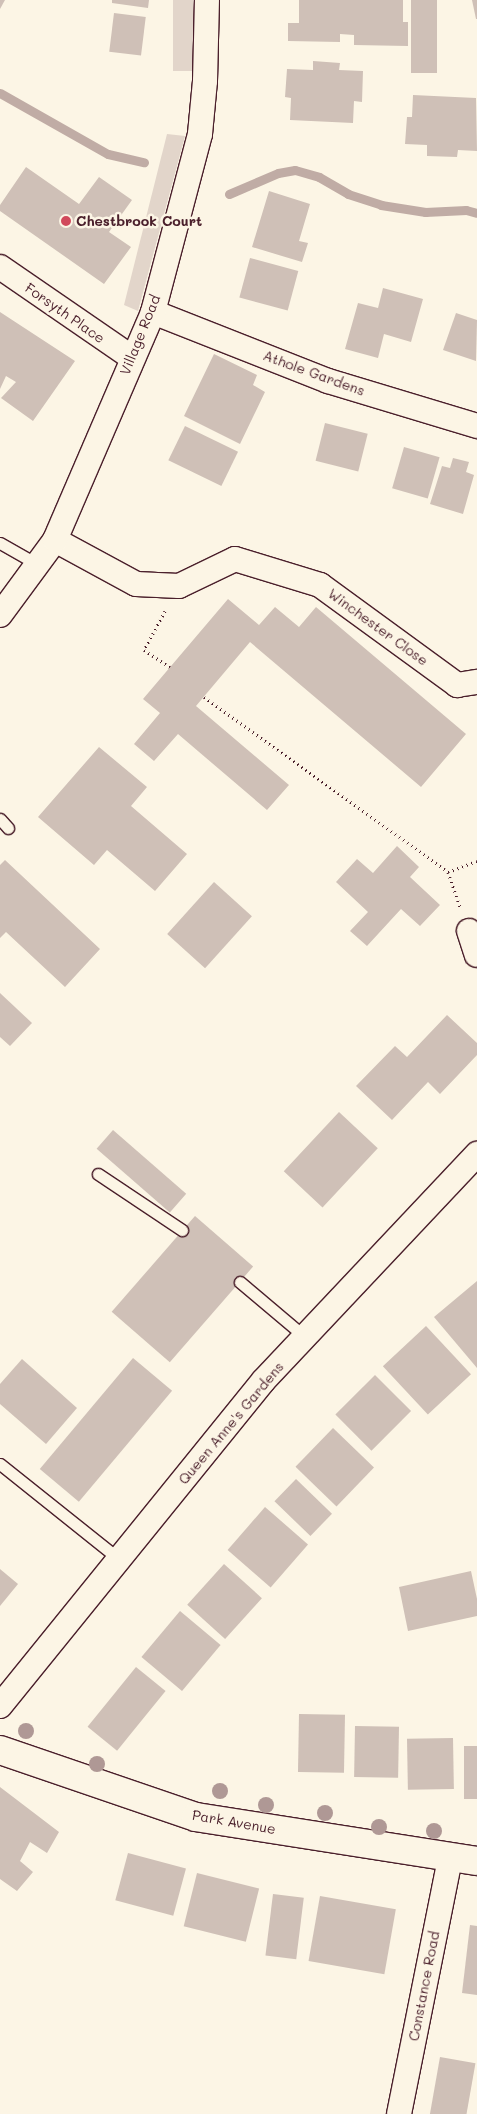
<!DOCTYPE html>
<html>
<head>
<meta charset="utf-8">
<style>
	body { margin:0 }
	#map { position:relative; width:477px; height:2114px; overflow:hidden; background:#fcf5e5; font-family:Mali,sans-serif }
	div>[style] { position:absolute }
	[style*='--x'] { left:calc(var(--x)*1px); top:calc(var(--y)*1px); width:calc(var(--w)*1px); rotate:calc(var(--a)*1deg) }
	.green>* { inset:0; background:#e2d5ca; transform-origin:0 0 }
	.stream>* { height:9px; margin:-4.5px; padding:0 4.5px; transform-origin:4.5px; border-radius:4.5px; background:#c0aca5 }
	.building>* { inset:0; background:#cfc0b7; transform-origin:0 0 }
	.path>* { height:3px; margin-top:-1.5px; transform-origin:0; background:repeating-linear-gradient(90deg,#4a1f2b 0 1px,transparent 0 5px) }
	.roads { filter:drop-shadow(1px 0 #4a1f2b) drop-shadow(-1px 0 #4a1f2b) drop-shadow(0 1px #4a1f2b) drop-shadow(0 -1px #4a1f2b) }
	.service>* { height:11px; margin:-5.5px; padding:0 5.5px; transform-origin:5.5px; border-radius:5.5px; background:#fcf5e5 }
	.minor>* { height:24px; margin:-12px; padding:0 12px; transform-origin:12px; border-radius:12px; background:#fcf5e5 }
	.tertiary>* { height:28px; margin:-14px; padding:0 14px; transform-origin:14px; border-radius:14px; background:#fcf5e5 }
	.trees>* { width:16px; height:16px; margin:-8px; border-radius:50%; background:#af9895 }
	.dots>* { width:14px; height:14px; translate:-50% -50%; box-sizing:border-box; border:2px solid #fcf5e5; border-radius:50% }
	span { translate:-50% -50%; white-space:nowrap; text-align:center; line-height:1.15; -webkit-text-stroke:5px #fcf5e5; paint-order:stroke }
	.poi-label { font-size:14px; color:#4a1f2b; font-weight:700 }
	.left { translate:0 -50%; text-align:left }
	.street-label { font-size:14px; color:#4a1f2b }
</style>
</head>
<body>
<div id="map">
	<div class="green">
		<div style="left:173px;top:0;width:21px;height:71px"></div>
		<div style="clip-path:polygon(167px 134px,185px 136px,138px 311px,124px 305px)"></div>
	</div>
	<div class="stream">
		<div style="--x:0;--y:93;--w:124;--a:29.5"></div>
		<div style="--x:108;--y:154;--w:37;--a:13"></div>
		<div style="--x:229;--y:194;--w:53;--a:-23.2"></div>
		<div style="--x:278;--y:173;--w:17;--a:-10"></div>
		<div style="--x:295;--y:170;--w:25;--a:16"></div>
		<div style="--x:319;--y:177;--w:34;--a:30"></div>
		<div style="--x:348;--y:194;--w:35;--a:18"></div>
		<div style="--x:381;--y:205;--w:45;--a:9"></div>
		<div style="--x:425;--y:212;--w:41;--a:-2.8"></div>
		<div style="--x:466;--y:210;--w:11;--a:15"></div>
	</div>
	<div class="building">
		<div style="clip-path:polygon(0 0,5px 0,0 9px)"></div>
		<div style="clip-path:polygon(112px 0,149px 0,148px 8px,112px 3px)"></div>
		<div style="clip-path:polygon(299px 0,403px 0,403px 22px,408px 22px,408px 46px,354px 45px,354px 35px,340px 34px,340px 42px,288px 41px,288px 23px,299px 23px)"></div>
		<div style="left:411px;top:0;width:26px;height:73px"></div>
		<div style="clip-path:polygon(472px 0,477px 0,477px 19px,476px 19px)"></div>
		<div style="left:114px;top:13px;width:32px;height:39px;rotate:7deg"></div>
		<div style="clip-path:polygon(313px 61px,340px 63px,339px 70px,363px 71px,362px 102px,354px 101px,353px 123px,290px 120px,291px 98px,285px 97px,287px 69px,313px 70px)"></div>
		<div style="clip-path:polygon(413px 95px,476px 98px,477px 151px,458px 150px,457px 157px,427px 156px,427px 145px,405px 144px,407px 117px,412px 117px)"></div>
		<div style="clip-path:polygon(26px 167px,79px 204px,99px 177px,132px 200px,109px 232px,131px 247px,104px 284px,0 211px,0 205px)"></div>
		<div style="clip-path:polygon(269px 191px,310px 204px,299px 241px,308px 243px,302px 262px,252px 247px)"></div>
		<div style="left:250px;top:258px;width:50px;height:41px;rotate:15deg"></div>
		<div style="clip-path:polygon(383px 288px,423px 299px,411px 342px,384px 334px,378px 358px,345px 349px,358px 303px,378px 308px)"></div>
		<div style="clip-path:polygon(0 312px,75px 361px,33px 421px,1px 398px,16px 382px,6px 376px,0 389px)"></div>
		<div style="clip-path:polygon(456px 313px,477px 320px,476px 361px,443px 350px)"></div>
		<div style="clip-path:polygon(214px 354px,257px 375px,253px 385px,265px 392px,240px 444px,184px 416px)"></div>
		<div style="left:325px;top:423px;width:44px;height:39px;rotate:14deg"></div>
		<div style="left:185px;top:426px;width:59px;height:38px;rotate:26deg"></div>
		<div style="left:404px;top:447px;width:37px;height:43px;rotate:16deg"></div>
		<div style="clip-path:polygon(453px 458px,469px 462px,466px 472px,474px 475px,463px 514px,430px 504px,442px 466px,450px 468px)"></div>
		<div style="clip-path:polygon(228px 599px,259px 625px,275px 607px,299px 627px,316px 607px,466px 734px,421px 787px,250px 642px,196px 706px,289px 785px,267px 810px,178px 734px,154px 761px,134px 744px,160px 713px,143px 699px)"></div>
		<div style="clip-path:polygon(99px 747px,147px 787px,131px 806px,187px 854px,155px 891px,107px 850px,94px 865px,38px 817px)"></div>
		<div style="clip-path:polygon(397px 846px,419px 867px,410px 877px,440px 905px,420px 926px,401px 909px,367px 946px,350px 931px,368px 912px,336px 882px,357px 859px,373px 873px)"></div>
		<div style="clip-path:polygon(5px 860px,100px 949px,65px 987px,6px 932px,0 938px,0 865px)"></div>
		<div style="left:214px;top:882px;width:51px;height:70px;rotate:42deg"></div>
		<div style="clip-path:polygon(0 993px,32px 1023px,10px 1046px,0 1037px)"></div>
		<div style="clip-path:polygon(447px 1015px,477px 1043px,477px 1055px,440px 1094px,428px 1082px,392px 1120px,356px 1086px,395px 1046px,407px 1057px)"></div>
		<div style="left:339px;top:1112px;width:53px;height:81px;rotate:43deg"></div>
		<div style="left:113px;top:1130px;width:97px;height:25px;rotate:41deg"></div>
		<div style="left:195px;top:1216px;width:77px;height:127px;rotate:41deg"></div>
		<div style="clip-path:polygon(477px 1281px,477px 1368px,434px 1317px)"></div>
		<div style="left:426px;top:1326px;width:66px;height:59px;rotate:47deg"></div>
		<div style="left:133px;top:1358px;width:51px;height:145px;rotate:40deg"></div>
		<div style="clip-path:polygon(22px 1359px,77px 1408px,46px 1444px,0 1404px,0 1384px)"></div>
		<div style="left:375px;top:1375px;width:51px;height:56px;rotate:45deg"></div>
		<div style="left:333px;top:1428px;width:57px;height:54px;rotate:44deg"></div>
		<div style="left:296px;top:1479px;width:50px;height:31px;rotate:44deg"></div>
		<div style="left:265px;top:1507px;width:57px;height:57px;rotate:41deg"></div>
		<div style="left:224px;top:1564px;width:51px;height:55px;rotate:42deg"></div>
		<div style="clip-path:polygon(0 1569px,18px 1584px,0 1606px)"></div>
		<div style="clip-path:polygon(471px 1571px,477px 1599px,477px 1616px,408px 1631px,399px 1587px)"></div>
		<div style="left:180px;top:1611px;width:53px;height:60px;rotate:40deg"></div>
		<div style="left:136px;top:1667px;width:38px;height:77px;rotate:39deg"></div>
		<div style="left:299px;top:1714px;width:46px;height:58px;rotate:1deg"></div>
		<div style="left:355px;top:1726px;width:44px;height:51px;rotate:1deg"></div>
		<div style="left:453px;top:1738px;width:51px;height:46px;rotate:89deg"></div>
		<div style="left:464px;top:1746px;width:13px;height:53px"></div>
		<div style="clip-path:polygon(0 1787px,59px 1832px,47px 1853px,30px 1842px,20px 1861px,33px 1872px,17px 1891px,0 1879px)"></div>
		<div style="left:128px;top:1853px;width:60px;height:49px;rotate:15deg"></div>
		<div style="left:197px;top:1873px;width:64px;height:55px;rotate:14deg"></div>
		<div style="left:273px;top:1894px;width:31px;height:62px;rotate:7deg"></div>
		<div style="left:320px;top:1896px;width:77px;height:66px;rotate:10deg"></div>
		<div style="clip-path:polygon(470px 1925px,477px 1926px,477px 1995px,462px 1993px)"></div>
		<div style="left:440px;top:2057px;width:36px;height:58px;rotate:10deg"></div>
	</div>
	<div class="path">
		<div style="--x:165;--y:611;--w:44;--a:118.3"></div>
		<div style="--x:144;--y:650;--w:31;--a:33"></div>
		<div style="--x:204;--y:697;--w:300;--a:35.6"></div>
		<div style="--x:448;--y:872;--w:31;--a:-21"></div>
		<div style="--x:448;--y:872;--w:37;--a:71"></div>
	</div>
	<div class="roads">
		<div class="service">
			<div style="--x:0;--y:543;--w:43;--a:29.6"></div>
			<div style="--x:0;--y:819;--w:12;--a:48"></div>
			<div style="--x:98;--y:1174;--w:101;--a:33.7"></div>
			<div style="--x:240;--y:1282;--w:85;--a:40.2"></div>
			<div style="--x:0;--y:1464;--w:152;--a:38.6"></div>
		</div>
		<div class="minor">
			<div style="--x:0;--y:267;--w:159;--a:34.5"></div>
			<div style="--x:153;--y:312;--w:188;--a:21.5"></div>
			<div style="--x:328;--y:381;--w:156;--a:16.8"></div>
			<div style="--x:55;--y:540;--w:92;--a:28.5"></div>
			<div style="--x:136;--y:584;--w:43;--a:2.7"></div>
			<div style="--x:179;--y:586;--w:62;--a:-25.7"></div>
			<div style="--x:235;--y:559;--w:89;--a:17"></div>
			<div style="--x:320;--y:585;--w:170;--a:36.1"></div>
			<div style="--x:457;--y:685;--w:20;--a:-9"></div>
			<div style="--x:0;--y:615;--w:93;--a:-53.7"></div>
			<div style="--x:55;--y:540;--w:248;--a:-66.7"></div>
			<div style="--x:153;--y:312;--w:184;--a:-75.2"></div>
			<div style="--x:200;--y:134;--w:53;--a:-84.6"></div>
			<div style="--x:205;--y:81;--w:81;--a:-88.6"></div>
			<div style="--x:469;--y:931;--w:25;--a:72"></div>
			<div style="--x:0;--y:1706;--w:419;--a:-51"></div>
			<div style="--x:264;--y:1380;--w:311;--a:-46.7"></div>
			<div style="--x:399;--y:2114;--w:261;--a:-78.7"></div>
		</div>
		<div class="tertiary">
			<div style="--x:0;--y:1750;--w:207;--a:18.9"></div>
			<div style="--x:196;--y:1817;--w:284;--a:8.9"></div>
		</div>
	</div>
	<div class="trees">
		<div style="left:26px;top:1731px"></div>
		<div style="left:97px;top:1764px"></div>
		<div style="left:220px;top:1791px"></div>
		<div style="left:266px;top:1805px"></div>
		<div style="left:325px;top:1813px"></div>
		<div style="left:379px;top:1827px"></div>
		<div style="left:434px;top:1831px"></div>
	</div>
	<div class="dots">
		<div style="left:66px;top:221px;background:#d1495b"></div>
	</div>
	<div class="poi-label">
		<span class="left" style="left:76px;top:221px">Chestbrook Court</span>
	</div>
	<div class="street-label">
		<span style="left:65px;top:313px;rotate:35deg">Forsyth Place</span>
		<span style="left:140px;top:335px;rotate:-68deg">Village Road</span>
		<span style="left:314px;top:373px;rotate:20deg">Athole Gardens</span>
		<span style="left:378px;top:627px;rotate:36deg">Winchester Close</span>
		<span style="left:231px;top:1423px;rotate:-50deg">Queen Anne's Gardens</span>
		<span style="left:234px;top:1822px;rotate:10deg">Park Avenue</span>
		<span style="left:424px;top:1986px;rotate:-79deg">Constance Road</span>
	</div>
</div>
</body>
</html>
